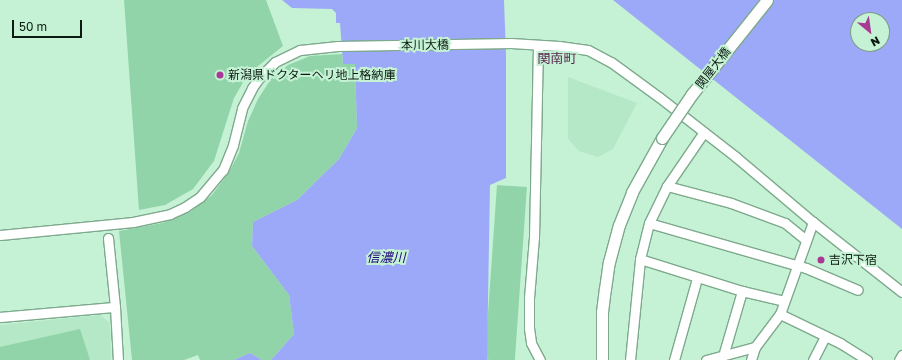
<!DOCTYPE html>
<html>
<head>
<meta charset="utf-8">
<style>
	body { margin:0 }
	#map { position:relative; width:902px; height:360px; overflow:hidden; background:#c5f2d4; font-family:"Golos Text","Noto Sans JP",sans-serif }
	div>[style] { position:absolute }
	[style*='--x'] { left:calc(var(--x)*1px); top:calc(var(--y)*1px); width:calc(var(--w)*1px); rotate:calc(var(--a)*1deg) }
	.built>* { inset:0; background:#b4e8c6 }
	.green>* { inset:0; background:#91d4a9; transform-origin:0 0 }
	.water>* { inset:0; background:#9ca9f8 }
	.roads { filter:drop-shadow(1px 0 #7ea98d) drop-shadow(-1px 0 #7ea98d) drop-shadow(0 1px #7ea98d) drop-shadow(0 -1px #7ea98d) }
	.minor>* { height:9px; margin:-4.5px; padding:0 4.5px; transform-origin:4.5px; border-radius:4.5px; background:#fff }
	.major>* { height:11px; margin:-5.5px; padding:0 5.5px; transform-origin:5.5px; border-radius:5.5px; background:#fff }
	.bridges { filter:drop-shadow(1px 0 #7ea98d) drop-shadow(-1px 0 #7ea98d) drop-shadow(0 1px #7ea98d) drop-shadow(0 -1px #7ea98d) }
	.major-bridge>* { height:11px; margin:-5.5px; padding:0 5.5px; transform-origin:5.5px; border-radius:5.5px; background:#fff }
	.dots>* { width:11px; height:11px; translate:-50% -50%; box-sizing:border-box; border:2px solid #c5f2d4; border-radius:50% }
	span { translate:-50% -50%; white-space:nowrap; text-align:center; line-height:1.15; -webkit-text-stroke:4px #c5f2d4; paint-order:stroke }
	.street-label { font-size:12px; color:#0b1b11 }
	.poi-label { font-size:12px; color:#0b1b11 }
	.left { translate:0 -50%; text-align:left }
	.neighbourhood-label { font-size:13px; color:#551e4a }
	.water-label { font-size:13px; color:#1e037b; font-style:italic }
	.north { position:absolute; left:850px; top:12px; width:40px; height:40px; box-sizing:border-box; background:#c5f2d4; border:1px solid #7b9c86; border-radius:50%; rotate:151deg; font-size:11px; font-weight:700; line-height:16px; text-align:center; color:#0b1b11 }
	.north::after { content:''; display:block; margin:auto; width:14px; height:18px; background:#aa3995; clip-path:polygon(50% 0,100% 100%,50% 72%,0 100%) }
	.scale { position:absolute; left:12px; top:20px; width:70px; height:18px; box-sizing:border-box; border:2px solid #0b1b11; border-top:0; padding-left:5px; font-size:12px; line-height:14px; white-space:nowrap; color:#0b1b11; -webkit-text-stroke:3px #c5f2d4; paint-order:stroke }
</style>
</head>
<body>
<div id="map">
	<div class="built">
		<div style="clip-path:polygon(568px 77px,637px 103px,613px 149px,598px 157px,579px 151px,568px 139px)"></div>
		<div style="clip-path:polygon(100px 315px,110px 323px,111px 360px,0 360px,0 325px)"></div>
	</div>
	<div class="green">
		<div style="clip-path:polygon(124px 0,266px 0,283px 46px,248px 74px,234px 98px,214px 161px,193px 189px,165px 205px,139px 210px)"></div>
		<div style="clip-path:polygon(342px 54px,343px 64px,355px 64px,357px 128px,339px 159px,297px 200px,253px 222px,252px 246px,289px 295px,294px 334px,271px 360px,262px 360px,250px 353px,234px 360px,200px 360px,198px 355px,184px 360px,132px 360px,119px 231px,162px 223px,190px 212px,212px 195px,229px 172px,239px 153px,248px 121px,258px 99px,271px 79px,288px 65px,310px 56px)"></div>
		<div style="left:497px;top:185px;width:30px;height:175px;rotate:4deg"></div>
		<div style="clip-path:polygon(80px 329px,90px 360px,0 360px,0 347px)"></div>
	</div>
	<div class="water">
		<div style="clip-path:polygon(282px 0,504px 0,506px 55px,506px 178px,490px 185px,487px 360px,271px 360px,294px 334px,289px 295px,252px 246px,253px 222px,297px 200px,339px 159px,357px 128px,355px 64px,343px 64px,340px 23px,336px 23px,336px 13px,332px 9px,292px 8px)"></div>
		<div style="clip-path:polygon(evenodd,613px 0,902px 0,902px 229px,613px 0,858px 20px,882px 20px,882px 44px,858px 44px,858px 20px)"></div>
		<div style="clip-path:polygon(250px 353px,262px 360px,234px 360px)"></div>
	</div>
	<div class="roads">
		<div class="minor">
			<div style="--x:538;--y:46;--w:191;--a:91.2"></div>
			<div style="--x:534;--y:237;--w:61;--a:94.7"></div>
			<div style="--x:529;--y:298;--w:30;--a:90"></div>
			<div style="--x:529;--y:328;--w:15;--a:82"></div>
			<div style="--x:531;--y:343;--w:19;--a:62"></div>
			<div style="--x:667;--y:186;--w:65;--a:-55.6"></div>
			<div style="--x:649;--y:223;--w:163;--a:16"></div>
			<div style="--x:806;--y:268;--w:56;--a:22.9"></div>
			<div style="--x:0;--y:235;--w:134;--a:-5.6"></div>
			<div style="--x:133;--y:222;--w:38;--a:-12"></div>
			<div style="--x:170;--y:214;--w:17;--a:-25"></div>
			<div style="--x:185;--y:207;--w:18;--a:-34"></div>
			<div style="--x:200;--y:197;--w:35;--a:-50"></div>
			<div style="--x:223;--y:170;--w:27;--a:-68"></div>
			<div style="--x:233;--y:145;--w:38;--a:-76"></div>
			<div style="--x:242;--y:108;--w:22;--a:-63"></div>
			<div style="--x:252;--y:88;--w:12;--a:-55"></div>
			<div style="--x:259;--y:78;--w:23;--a:-45"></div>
			<div style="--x:275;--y:62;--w:28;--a:-26"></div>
			<div style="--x:300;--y:50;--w:38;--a:-6"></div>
			<div style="--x:338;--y:46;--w:173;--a:-1"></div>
			<div style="--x:511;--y:43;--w:48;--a:3.6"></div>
			<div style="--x:559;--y:46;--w:29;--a:8"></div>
			<div style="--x:588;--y:50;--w:26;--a:28"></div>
			<div style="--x:611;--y:62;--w:59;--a:36.1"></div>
			<div style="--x:659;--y:97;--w:98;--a:37.9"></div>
			<div style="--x:736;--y:157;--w:101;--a:40.2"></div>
			<div style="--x:813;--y:222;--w:113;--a:38.2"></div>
			<div style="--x:108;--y:238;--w:69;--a:84.2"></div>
			<div style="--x:115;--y:307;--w:53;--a:86.8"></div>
			<div style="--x:640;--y:259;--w:107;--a:17.4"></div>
			<div style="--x:742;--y:291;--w:43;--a:13.4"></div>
			<div style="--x:780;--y:314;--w:67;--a:25.8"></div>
			<div style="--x:840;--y:343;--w:32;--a:32"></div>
			<div style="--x:0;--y:317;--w:115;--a:-5"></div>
			<div style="--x:723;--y:356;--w:68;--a:-73.7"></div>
			<div style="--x:630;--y:360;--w:101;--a:-84.3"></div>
			<div style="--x:640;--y:259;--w:37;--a:-76"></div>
			<div style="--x:649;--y:223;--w:41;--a:-64.1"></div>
			<div style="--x:667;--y:186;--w:66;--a:14.9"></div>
			<div style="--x:731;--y:203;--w:58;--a:20.3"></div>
			<div style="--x:785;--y:223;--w:27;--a:39"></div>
			<div style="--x:674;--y:360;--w:85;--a:-74.3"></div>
			<div style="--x:706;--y:360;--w:51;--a:-14.9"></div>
			<div style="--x:751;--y:360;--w:14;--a:-73"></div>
			<div style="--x:755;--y:347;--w:41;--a:-52.9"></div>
			<div style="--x:780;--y:314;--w:98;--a:-70.3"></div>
			<div style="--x:813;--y:360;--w:27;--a:-63"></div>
			<div style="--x:899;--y:360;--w:6;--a:-59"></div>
		</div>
		<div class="major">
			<div style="--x:602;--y:360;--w:48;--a:-90"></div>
			<div style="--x:602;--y:312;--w:23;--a:-83"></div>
			<div style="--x:605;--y:289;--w:27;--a:-82"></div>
			<div style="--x:609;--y:262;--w:38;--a:-75"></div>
			<div style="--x:619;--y:225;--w:35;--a:-68"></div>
			<div style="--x:632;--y:192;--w:62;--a:-60.9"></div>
		</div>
	</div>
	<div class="bridges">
		<div class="major-bridge">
			<div style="--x:662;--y:138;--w:53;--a:-55.7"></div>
			<div style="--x:692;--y:94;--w:120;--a:-51.4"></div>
		</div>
	</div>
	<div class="dots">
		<div style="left:220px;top:75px;background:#aa3995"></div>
		<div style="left:821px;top:260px;background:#aa3995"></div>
	</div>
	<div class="street-label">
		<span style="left:425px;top:45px;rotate:-1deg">本川大橋</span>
		<span style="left:713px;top:68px;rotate:-52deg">関屋大橋</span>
	</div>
	<div class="poi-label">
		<span class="left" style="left:228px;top:75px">新潟県ドクターヘリ地上格納庫</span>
		<span class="left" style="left:829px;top:260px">吉沢下宿</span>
	</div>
	<div class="neighbourhood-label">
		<span style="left:557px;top:58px">関南町</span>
	</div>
	<div class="water-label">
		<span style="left:386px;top:257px">信濃川</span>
	</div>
	<div class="north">N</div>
	<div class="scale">50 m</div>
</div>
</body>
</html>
